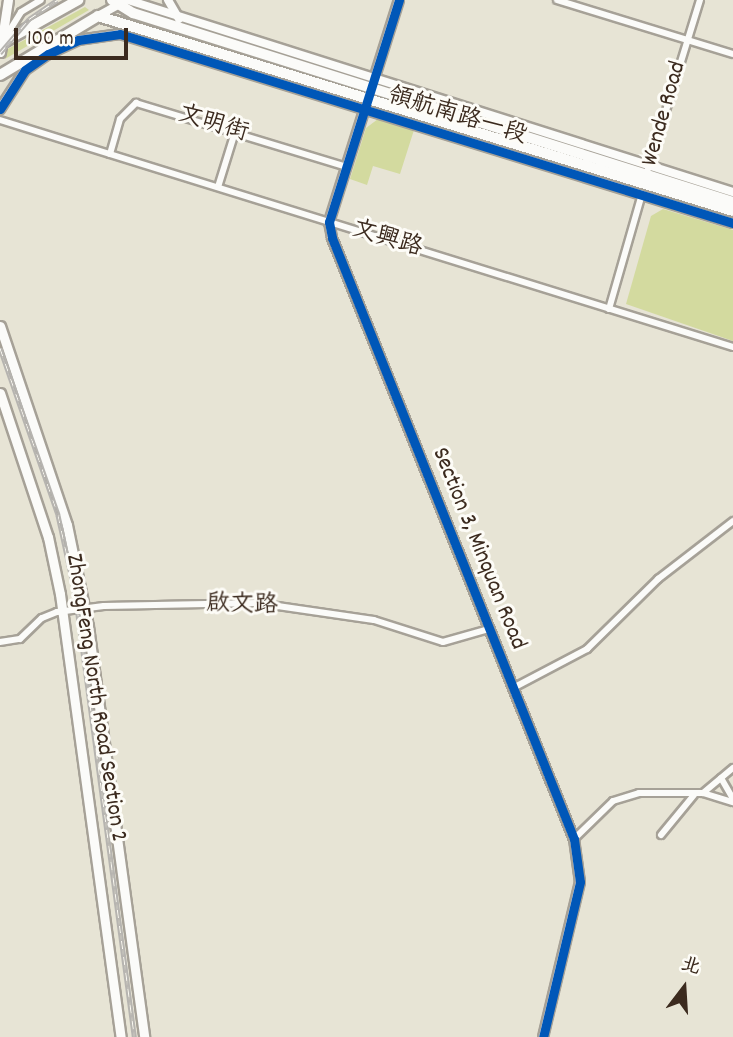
<!DOCTYPE html>
<html>
<head>
<meta charset="utf-8">
<style>
	body { margin:0 }
	#map { position:relative; width:733px; height:1037px; overflow:hidden; background:#e7e4d5; font-family:Dekko,"LXGW WenKai TC",sans-serif }
	div>[style] { position:absolute }
	[style*='--x'] { left:calc(var(--x)*1px); top:calc(var(--y)*1px); width:calc(var(--w)*1px); rotate:calc(var(--a)*1deg) }
	.green>* { inset:0; background:#d3da9f }
	.roads { filter:drop-shadow(2px 0 #a6a197) drop-shadow(-2px 0 #a6a197) drop-shadow(0 2px #a6a197) drop-shadow(0 -2px #a6a197) }
	.minor>* { height:6px; margin:-3px; padding:0 3px; transform-origin:3px; border-radius:3px; background:#fbfbf9 }
	.tertiary>* { height:8px; margin:-4px; padding:0 4px; transform-origin:4px; border-radius:4px; background:#fbfbf9 }
	.secondary>* { height:9px; margin:-4.5px; padding:0 4.5px; transform-origin:4.5px; border-radius:4.5px; background:#fbfbf9 }
	.primary>* { height:10px; margin:-5px; padding:0 5px; transform-origin:5px; border-radius:5px; background:#fbfbf9 }
	.rail>* { height:5px; margin-top:-2.5px; transform-origin:0; background:repeating-linear-gradient(90deg,#fdfcf7 0 8px,#b6b4b0 0 16px); box-sizing:border-box; border-block:2px solid #b6b4b0 }
	.cycleway>* { height:9px; margin:-4.5px; padding:0 4.5px; transform-origin:4.5px; border-radius:4.5px; background:#0057b8 }
	span { translate:-50% -50%; white-space:nowrap; text-align:center; line-height:1.15; -webkit-text-stroke:6px #fdfcf7; paint-order:stroke }
	.street-label { font-size:24px; color:#3b2a1e }
	.north { position:absolute; left:649px; top:953px; width:70px; height:70px; -webkit-text-stroke:5px #fdfcf7; paint-order:stroke; rotate:17deg; font-size:19px; font-weight:700; line-height:28px; text-align:center; color:#3b2a1e }
	.north::after { content:''; display:block; margin:auto; width:24px; height:32px; background:#3b2a1e; clip-path:polygon(50% 0,100% 100%,50% 72%,0 100%) }
	.scale { position:absolute; left:14px; top:28px; width:114px; height:32px; box-sizing:border-box; border:4px solid #3b2a1e; border-top:0; padding-left:9px; font-size:21px; line-height:24px; white-space:nowrap; color:#3b2a1e; -webkit-text-stroke:5px #fdfcf7; paint-order:stroke }
</style>
</head>
<body>
<div id="map">
	<div class="green">
		<div style="clip-path:polygon(85px 7px,89px 10px,5px 59px,4px 51px)"></div>
		<div style="clip-path:polygon(378px 119px,414px 130px,400px 174px,373px 166px,367px 185px,350px 179px,366px 128px)"></div>
		<div style="clip-path:polygon(663px 209px,733px 230px,733px 341px,626px 304px,651px 216px)"></div>
	</div>
	<div class="roads">
		<div class="minor">
			<div style="--x:557;--y:0;--w:184;--a:17.1"></div>
			<div style="--x:3;--y:41;--w:34;--a:-58"></div>
			<div style="--x:21;--y:12;--w:23;--a:-31"></div>
			<div style="--x:0;--y:120;--w:767;--a:17.21"></div>
			<div style="--x:110;--y:154;--w:36;--a:-74"></div>
			<div style="--x:120;--y:119;--w:23;--a:-45"></div>
			<div style="--x:136;--y:103;--w:220;--a:16.9"></div>
			<div style="--x:648;--y:169;--w:177;--a:-72.9"></div>
			<div style="--x:218;--y:187;--w:58;--a:-72.8"></div>
			<div style="--x:609;--y:309;--w:120;--a:-74"></div>
			<div style="--x:0;--y:642;--w:20;--a:-9"></div>
			<div style="--x:20;--y:639;--w:30;--a:-44"></div>
			<div style="--x:42;--y:618;--w:16;--a:-22"></div>
			<div style="--x:57;--y:612;--w:47;--a:-7.3"></div>
			<div style="--x:104;--y:606;--w:153;--a:-1.1"></div>
			<div style="--x:257;--y:603;--w:118;--a:8.3"></div>
			<div style="--x:374;--y:620;--w:72;--a:17.7"></div>
			<div style="--x:443;--y:642;--w:48;--a:-15.8"></div>
			<div style="--x:513;--y:688;--w:84;--a:-27.8"></div>
			<div style="--x:587;--y:649;--w:100;--a:-44.6"></div>
			<div style="--x:658;--y:579;--w:95;--a:-37.7"></div>
			<div style="--x:721;--y:778;--w:24;--a:60"></div>
			<div style="--x:703;--y:793;--w:31;--a:17"></div>
			<div style="--x:661;--y:835;--w:52;--a:-50.5"></div>
			<div style="--x:574;--y:839;--w:54;--a:-44.3"></div>
			<div style="--x:613;--y:801;--w:27;--a:-17"></div>
			<div style="--x:639;--y:793;--w:64;--a:0"></div>
			<div style="--x:703;--y:793;--w:39;--a:-40"></div>
		</div>
		<div class="tertiary">
			<div style="--x:128;--y:0;--w:635;--a:17.61"></div>
			<div style="--x:168;--y:0;--w:22;--a:60"></div>
			<div style="--x:399;--y:0;--w:233;--a:107.5"></div>
			<div style="--x:329;--y:222;--w:16;--a:79"></div>
			<div style="--x:332;--y:238;--w:648;--a:68.07"></div>
			<div style="--x:574;--y:839;--w:43;--a:82.1"></div>
			<div style="--x:580;--y:882;--w:159;--a:103.4"></div>
			<div style="--x:98;--y:16;--w:29;--a:-29"></div>
			<div style="--x:0;--y:109;--w:46;--a:-57.3"></div>
			<div style="--x:25;--y:70;--w:28;--a:-35"></div>
			<div style="--x:48;--y:54;--w:33;--a:-25"></div>
			<div style="--x:78;--y:40;--w:42;--a:-8.1"></div>
			<div style="--x:120;--y:34;--w:641;--a:17.14"></div>
		</div>
		<div class="secondary">
			<div style="--x:0;--y:52;--w:53;--a:-81.3"></div>
			<div style="--x:0;--y:326;--w:210;--a:71.4"></div>
			<div style="--x:67;--y:525;--w:103;--a:78.3"></div>
			<div style="--x:88;--y:626;--w:415;--a:82.2"></div>
			<div style="--x:0;--y:393;--w:152;--a:71.6"></div>
			<div style="--x:48;--y:537;--w:58;--a:78.1"></div>
			<div style="--x:60;--y:594;--w:447;--a:82.2"></div>
		</div>
		<div class="primary">
			<div style="--x:112;--y:0;--w:25;--a:32"></div>
			<div style="--x:133;--y:13;--w:629;--a:17.48"></div>
			<div style="--x:0;--y:44;--w:90;--a:-29.4"></div>
			<div style="--x:0;--y:75;--w:114;--a:-31"></div>
			<div style="--x:98;--y:16;--w:664;--a:17.07"></div>
		</div>
	</div>
	<div class="rail">
		<div style="--x:0;--y:53;--w:45;--a:-49.5"></div>
		<div style="--x:29;--y:19;--w:34;--a:-34"></div>
		<div style="--x:0;--y:348;--w:177;--a:70.8"></div>
		<div style="--x:58;--y:515;--w:79;--a:77.6"></div>
		<div style="--x:75;--y:592;--w:449;--a:82.4"></div>
	</div>
	<div class="cycleway">
		<div style="--x:399;--y:0;--w:233;--a:107.5"></div>
		<div style="--x:329;--y:222;--w:16;--a:79"></div>
		<div style="--x:332;--y:238;--w:648;--a:68.07"></div>
		<div style="--x:574;--y:839;--w:43;--a:82.1"></div>
		<div style="--x:580;--y:882;--w:159;--a:103.4"></div>
		<div style="--x:0;--y:109;--w:46;--a:-57.3"></div>
		<div style="--x:25;--y:70;--w:28;--a:-35"></div>
		<div style="--x:48;--y:54;--w:33;--a:-25"></div>
		<div style="--x:78;--y:40;--w:42;--a:-8.1"></div>
		<div style="--x:120;--y:34;--w:641;--a:17.14"></div>
	</div>
	<div class="street-label">
		<span style="left:665px;top:114px;rotate:-74deg">Wende Road</span>
		<span style="left:457px;top:117px;rotate:17deg">領航南路一段</span>
		<span style="left:213px;top:125px;rotate:17deg">文明街</span>
		<span style="left:387px;top:240px;rotate:17deg">文興路</span>
		<span style="left:478px;top:549px;rotate:68deg">Section 3, Minquan Road</span>
		<span style="left:242px;top:606px;rotate:2deg">啟文路</span>
		<span style="left:95px;top:698px;rotate:81deg">ZhongFeng North Road Section 2</span>
	</div>
	<div class="north">北</div>
	<div class="scale">100 m</div>
</div>
</body>
</html>
